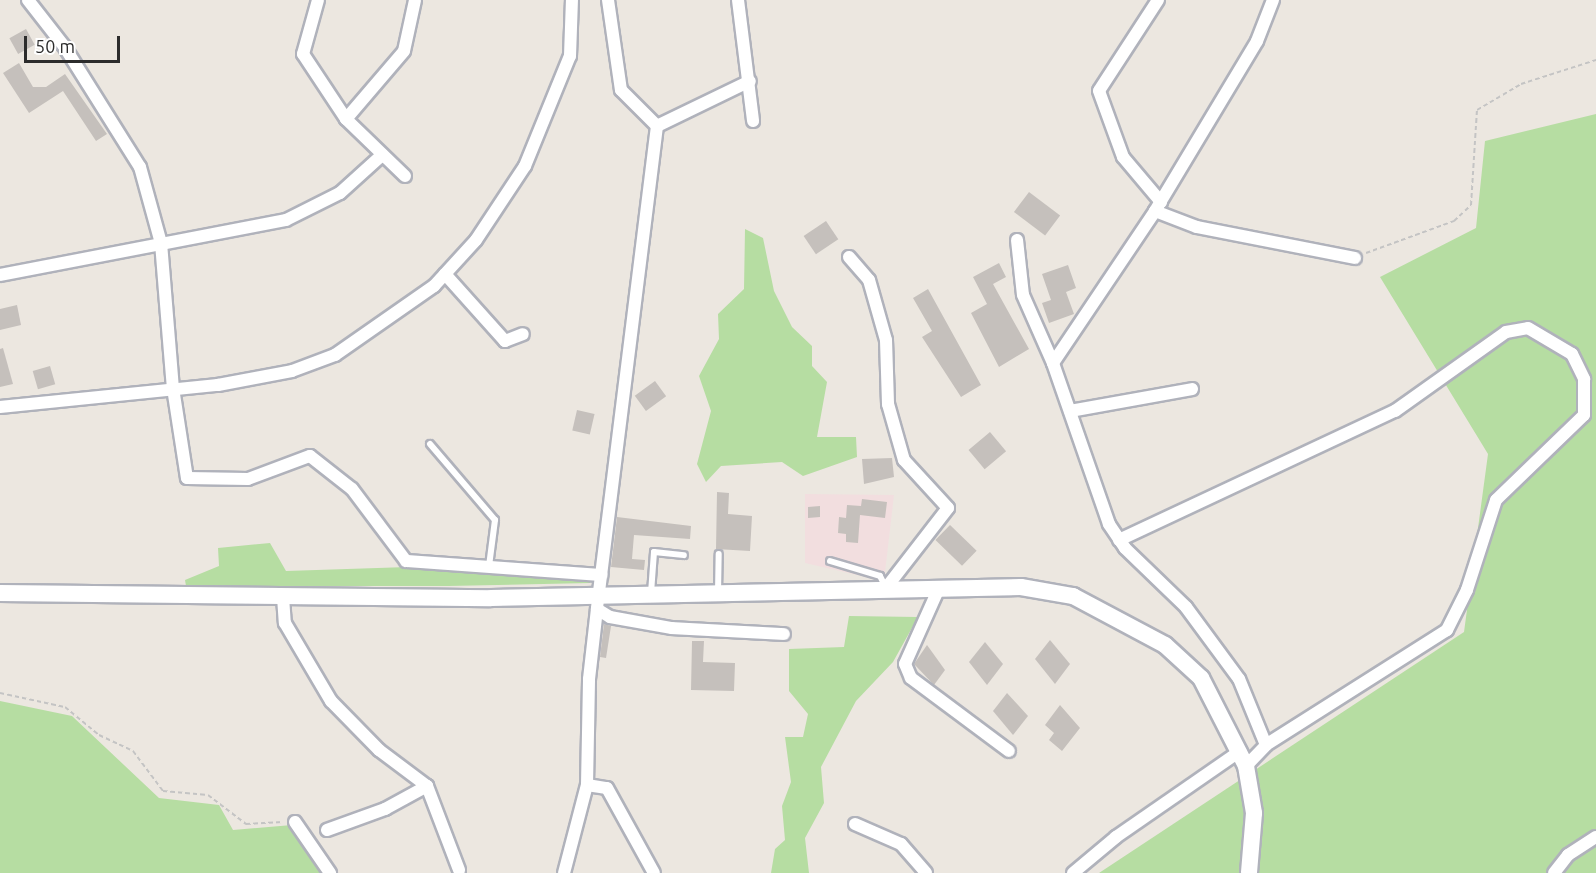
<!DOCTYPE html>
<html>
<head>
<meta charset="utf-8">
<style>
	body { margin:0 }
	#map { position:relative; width:1596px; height:873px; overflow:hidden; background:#ece7e0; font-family:Ubuntu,sans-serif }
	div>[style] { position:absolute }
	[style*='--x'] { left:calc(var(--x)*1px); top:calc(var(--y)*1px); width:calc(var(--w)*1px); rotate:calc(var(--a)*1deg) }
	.medical>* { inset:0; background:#f2dedf }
	.green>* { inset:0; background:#b6dda2 }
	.building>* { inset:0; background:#c5c0bc; transform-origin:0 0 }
	.path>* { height:2px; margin-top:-1px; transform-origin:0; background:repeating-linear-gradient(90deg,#c4c4c4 0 4.5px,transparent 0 7.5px) }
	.roads { filter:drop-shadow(2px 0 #b0b2bb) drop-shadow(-2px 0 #b0b2bb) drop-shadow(0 2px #b0b2bb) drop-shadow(0 -2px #b0b2bb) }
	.lane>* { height:6px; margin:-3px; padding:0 3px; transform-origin:3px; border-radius:3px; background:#fff }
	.street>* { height:12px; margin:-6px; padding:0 6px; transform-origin:6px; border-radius:6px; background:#fff }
	.secondary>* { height:16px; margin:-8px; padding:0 8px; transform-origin:8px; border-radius:8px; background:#fff }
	span { translate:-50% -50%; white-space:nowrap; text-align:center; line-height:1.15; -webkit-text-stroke:6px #fff; paint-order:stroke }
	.scale { position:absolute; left:24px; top:36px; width:96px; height:27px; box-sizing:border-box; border:3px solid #2c2c2c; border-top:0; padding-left:8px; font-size:18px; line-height:21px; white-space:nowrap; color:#2c2c2c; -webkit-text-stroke:4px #fff; paint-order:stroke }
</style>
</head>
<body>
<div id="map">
	<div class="medical">
		<div style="clip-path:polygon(805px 494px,894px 495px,884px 581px,805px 563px)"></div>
	</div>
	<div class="green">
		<div style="clip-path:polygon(1596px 114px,1596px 873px,1099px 873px,1464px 632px,1488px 454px,1380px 277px,1476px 228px,1485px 141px)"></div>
		<div style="clip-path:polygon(745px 229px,763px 238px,774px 291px,792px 327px,812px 346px,812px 366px,827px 382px,817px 437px,856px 437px,857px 457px,803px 476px,782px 462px,721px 466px,706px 482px,697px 464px,711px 411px,699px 376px,719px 339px,718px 314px,744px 289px)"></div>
		<div style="clip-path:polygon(270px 543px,286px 571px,408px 567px,592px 578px,590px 583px,448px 586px,186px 586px,185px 580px,219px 566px,218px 548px)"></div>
		<div style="clip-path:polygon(849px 616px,918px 617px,893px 662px,856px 701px,821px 767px,824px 803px,805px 838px,809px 873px,771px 873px,775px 849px,785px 840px,782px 806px,791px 782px,785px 737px,803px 737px,808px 714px,789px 691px,789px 649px,844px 647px)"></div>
		<div style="clip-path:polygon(0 701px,72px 716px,159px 798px,219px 805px,233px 830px,292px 825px,327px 873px,0 873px)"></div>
	</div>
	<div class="building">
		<div style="left:26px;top:29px;width:18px;height:19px;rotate:61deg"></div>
		<div style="clip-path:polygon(19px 63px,33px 87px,46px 87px,65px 74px,107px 134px,96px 141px,63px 91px,29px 113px,3px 73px)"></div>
		<div style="left:1029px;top:192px;width:39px;height:25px;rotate:37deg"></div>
		<div style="left:826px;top:221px;width:22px;height:27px;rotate:56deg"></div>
		<div style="clip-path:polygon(999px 263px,1006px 277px,993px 284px,1029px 349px,999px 367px,971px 313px,987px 304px,973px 277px)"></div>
		<div style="clip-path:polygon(1068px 265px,1076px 288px,1066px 292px,1074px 314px,1049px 323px,1042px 303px,1051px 300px,1042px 274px)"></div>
		<div style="clip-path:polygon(928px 289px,981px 385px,961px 397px,922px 337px,932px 331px,913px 298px)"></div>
		<div style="clip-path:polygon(17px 305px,21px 325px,0 330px,0 309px)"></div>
		<div style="clip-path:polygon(3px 348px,13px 384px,0 387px,0 349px)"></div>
		<div style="left:50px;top:366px;width:19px;height:18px;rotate:74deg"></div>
		<div style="left:655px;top:381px;width:19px;height:25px;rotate:54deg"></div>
		<div style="left:577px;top:410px;width:18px;height:21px;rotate:13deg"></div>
		<div style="left:990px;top:432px;width:25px;height:28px;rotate:50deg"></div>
		<div style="clip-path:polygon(892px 458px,894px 477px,864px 484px,862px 459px)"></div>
		<div style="clip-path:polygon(717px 492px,729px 493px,728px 514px,752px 516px,750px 551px,716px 549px)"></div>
		<div style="clip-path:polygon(862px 499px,887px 502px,885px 518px,860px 515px,858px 543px,846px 542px,846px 534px,838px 533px,839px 517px,846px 518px,847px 505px,861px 506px)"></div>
		<div style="clip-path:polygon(820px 506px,820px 517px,808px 518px,808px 507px)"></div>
		<div style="clip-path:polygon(617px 517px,691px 526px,690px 539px,634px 535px,632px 559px,645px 560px,644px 570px,611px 567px)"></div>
		<div style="left:950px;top:525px;width:37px;height:21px;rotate:44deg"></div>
		<div style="clip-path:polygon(604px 624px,611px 626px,606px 658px,600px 657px)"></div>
		<div style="clip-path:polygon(1050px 640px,1070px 664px,1055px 684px,1035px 659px)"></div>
		<div style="clip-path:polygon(692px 641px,704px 641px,703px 662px,735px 663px,734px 691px,691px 690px)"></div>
		<div style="clip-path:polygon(985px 642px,1003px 664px,987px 685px,969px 662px)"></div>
		<div style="clip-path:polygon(927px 645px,945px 670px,934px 685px,914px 664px)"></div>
		<div style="clip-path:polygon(1007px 693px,1028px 716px,1013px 735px,993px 711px)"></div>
		<div style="clip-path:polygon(1060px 705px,1080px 728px,1062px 751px,1049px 740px,1054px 733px,1045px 725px)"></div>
	</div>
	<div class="path">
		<div style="--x:1366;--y:253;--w:94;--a:-20"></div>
		<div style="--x:1454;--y:221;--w:23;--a:-43"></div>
		<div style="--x:1471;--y:205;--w:95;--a:-86.4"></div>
		<div style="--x:1477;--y:110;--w:51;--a:-30.6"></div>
		<div style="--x:1521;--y:84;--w:79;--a:-17.7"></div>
		<div style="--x:0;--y:693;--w:66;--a:12.2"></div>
		<div style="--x:65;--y:707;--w:44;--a:39.5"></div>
		<div style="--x:99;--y:735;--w:38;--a:25"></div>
		<div style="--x:133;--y:751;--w:50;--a:53.1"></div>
		<div style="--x:163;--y:791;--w:45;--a:5.1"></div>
		<div style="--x:208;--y:795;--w:48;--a:37.3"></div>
		<div style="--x:246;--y:824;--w:37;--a:-3"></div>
	</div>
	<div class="roads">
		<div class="lane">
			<div style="--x:430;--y:444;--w:100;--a:49.5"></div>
			<div style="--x:495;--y:520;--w:46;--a:97.4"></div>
			<div style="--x:830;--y:561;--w:52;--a:16.7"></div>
			<div style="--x:880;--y:576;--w:13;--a:63"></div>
			<div style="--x:651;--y:593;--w:41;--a:-85.8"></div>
			<div style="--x:654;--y:552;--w:30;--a:6"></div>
			<div style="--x:718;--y:593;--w:39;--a:-89"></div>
		</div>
		<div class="street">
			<div style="--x:28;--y:0;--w:58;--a:52"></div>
			<div style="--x:64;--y:46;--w:143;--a:57.9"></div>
			<div style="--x:140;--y:167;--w:79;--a:74.6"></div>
			<div style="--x:161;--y:243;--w:145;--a:85.3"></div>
			<div style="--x:173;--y:388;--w:91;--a:81.2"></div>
			<div style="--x:187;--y:478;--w:61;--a:0.9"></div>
			<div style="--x:248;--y:479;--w:66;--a:-20.4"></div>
			<div style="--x:310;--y:456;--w:53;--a:38.2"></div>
			<div style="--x:352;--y:489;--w:90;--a:53.1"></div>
			<div style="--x:406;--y:561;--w:196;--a:4.1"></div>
			<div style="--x:318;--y:0;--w:56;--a:105.5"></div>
			<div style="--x:303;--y:54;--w:78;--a:56.5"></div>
			<div style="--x:346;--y:119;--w:82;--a:44"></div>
			<div style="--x:608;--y:0;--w:91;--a:81.8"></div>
			<div style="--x:621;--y:90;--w:51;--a:45"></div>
			<div style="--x:657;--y:126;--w:487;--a:97.1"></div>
			<div style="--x:597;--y:609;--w:15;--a:32"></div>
			<div style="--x:610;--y:617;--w:63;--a:10.1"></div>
			<div style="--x:672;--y:628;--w:112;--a:3.1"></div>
			<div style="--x:738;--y:0;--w:122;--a:82.9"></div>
			<div style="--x:1158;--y:0;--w:108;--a:123"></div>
			<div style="--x:1099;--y:91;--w:70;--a:70"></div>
			<div style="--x:1123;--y:157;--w:59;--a:49.8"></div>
			<div style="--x:346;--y:119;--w:89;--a:-49.5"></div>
			<div style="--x:404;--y:51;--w:52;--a:-77.8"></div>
			<div style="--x:657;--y:126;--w:103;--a:-25.8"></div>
			<div style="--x:1155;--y:211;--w:45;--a:20.9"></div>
			<div style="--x:1197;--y:227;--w:161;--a:11.1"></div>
			<div style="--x:1017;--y:240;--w:55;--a:83.8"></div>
			<div style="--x:1023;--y:295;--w:74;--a:66.2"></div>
			<div style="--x:849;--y:257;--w:30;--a:49"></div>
			<div style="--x:869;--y:280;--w:62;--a:74.2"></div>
			<div style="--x:886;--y:340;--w:64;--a:88.2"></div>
			<div style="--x:888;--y:404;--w:58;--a:74.1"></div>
			<div style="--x:904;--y:460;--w:65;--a:47.5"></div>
			<div style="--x:948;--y:508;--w:101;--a:127.8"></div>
			<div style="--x:445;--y:274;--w:90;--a:48.2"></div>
			<div style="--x:505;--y:341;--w:19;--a:-21"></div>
			<div style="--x:0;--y:275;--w:291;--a:-10.9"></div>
			<div style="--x:286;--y:220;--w:60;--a:-26.6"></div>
			<div style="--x:340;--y:193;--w:57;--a:-42.1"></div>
			<div style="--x:0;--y:407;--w:219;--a:-5.8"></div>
			<div style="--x:218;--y:385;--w:75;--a:-10.7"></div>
			<div style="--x:292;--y:371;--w:46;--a:-20.4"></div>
			<div style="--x:335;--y:355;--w:121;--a:-34.9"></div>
			<div style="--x:434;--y:286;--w:62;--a:-47.6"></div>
			<div style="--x:476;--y:240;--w:89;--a:-56.5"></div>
			<div style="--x:525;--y:166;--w:119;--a:-67.8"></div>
			<div style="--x:570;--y:56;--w:56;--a:-88"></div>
			<div style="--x:1070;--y:411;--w:124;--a:-10.2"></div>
			<div style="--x:1119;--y:540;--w:305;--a:-25.1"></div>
			<div style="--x:1395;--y:411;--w:136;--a:-35.4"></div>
			<div style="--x:1506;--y:332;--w:22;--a:-10"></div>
			<div style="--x:1528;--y:328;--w:51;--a:30.6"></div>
			<div style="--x:1572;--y:354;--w:28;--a:64"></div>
			<div style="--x:1584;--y:379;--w:36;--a:90"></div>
			<div style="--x:1584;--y:415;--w:122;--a:136"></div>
			<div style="--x:1496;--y:500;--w:95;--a:107.9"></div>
			<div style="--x:1467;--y:590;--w:45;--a:116.6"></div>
			<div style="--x:1447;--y:630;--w:214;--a:147.6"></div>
			<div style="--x:939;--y:588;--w:83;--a:114.1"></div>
			<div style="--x:905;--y:664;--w:15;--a:67"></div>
			<div style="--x:911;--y:678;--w:122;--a:36.7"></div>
			<div style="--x:283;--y:597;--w:26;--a:86"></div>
			<div style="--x:285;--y:623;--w:91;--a:59.5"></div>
			<div style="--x:331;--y:701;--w:69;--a:45.6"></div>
			<div style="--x:379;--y:750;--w:60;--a:36.9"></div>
			<div style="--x:427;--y:786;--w:90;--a:69.1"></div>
			<div style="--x:1246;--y:766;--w:29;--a:-46"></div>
			<div style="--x:1266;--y:745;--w:71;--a:-112.2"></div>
			<div style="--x:1239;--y:679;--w:89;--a:-126.4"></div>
			<div style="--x:1186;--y:607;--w:85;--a:-136"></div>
			<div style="--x:1125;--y:548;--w:29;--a:-124"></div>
			<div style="--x:1109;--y:524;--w:170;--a:-109.2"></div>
			<div style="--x:1053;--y:363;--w:183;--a:-56.1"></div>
			<div style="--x:1155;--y:211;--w:198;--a:-59"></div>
			<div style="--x:1257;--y:41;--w:44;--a:-68.7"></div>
			<div style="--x:587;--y:785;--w:20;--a:9"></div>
			<div style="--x:607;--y:788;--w:97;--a:61.1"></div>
			<div style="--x:295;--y:822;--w:62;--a:55.5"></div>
			<div style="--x:855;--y:824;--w:50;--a:23.5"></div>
			<div style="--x:901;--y:844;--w:38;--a:49"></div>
			<div style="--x:327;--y:830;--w:62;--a:-19.9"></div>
			<div style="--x:385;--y:809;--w:48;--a:-28.7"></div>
			<div style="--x:564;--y:873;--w:91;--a:-75.4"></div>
			<div style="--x:587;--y:785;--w:106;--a:-88.9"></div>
			<div style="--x:589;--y:679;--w:70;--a:-83.5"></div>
			<div style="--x:1073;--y:873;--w:56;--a:-39.9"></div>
			<div style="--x:1116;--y:837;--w:151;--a:-34.7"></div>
			<div style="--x:1554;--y:873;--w:23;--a:-52"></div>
			<div style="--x:1568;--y:855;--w:33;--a:-33"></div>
		</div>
		<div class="secondary">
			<div style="--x:0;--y:593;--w:491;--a:0.6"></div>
			<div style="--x:491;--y:598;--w:530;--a:-1.19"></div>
			<div style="--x:1021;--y:587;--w:53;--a:9.8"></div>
			<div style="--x:1073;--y:596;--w:104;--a:28"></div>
			<div style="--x:1165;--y:645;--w:49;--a:42.5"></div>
			<div style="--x:1201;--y:678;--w:99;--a:62.9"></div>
			<div style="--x:1246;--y:766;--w:48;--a:80.3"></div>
			<div style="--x:1254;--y:813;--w:60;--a:94.8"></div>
		</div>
	</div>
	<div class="scale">50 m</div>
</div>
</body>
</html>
